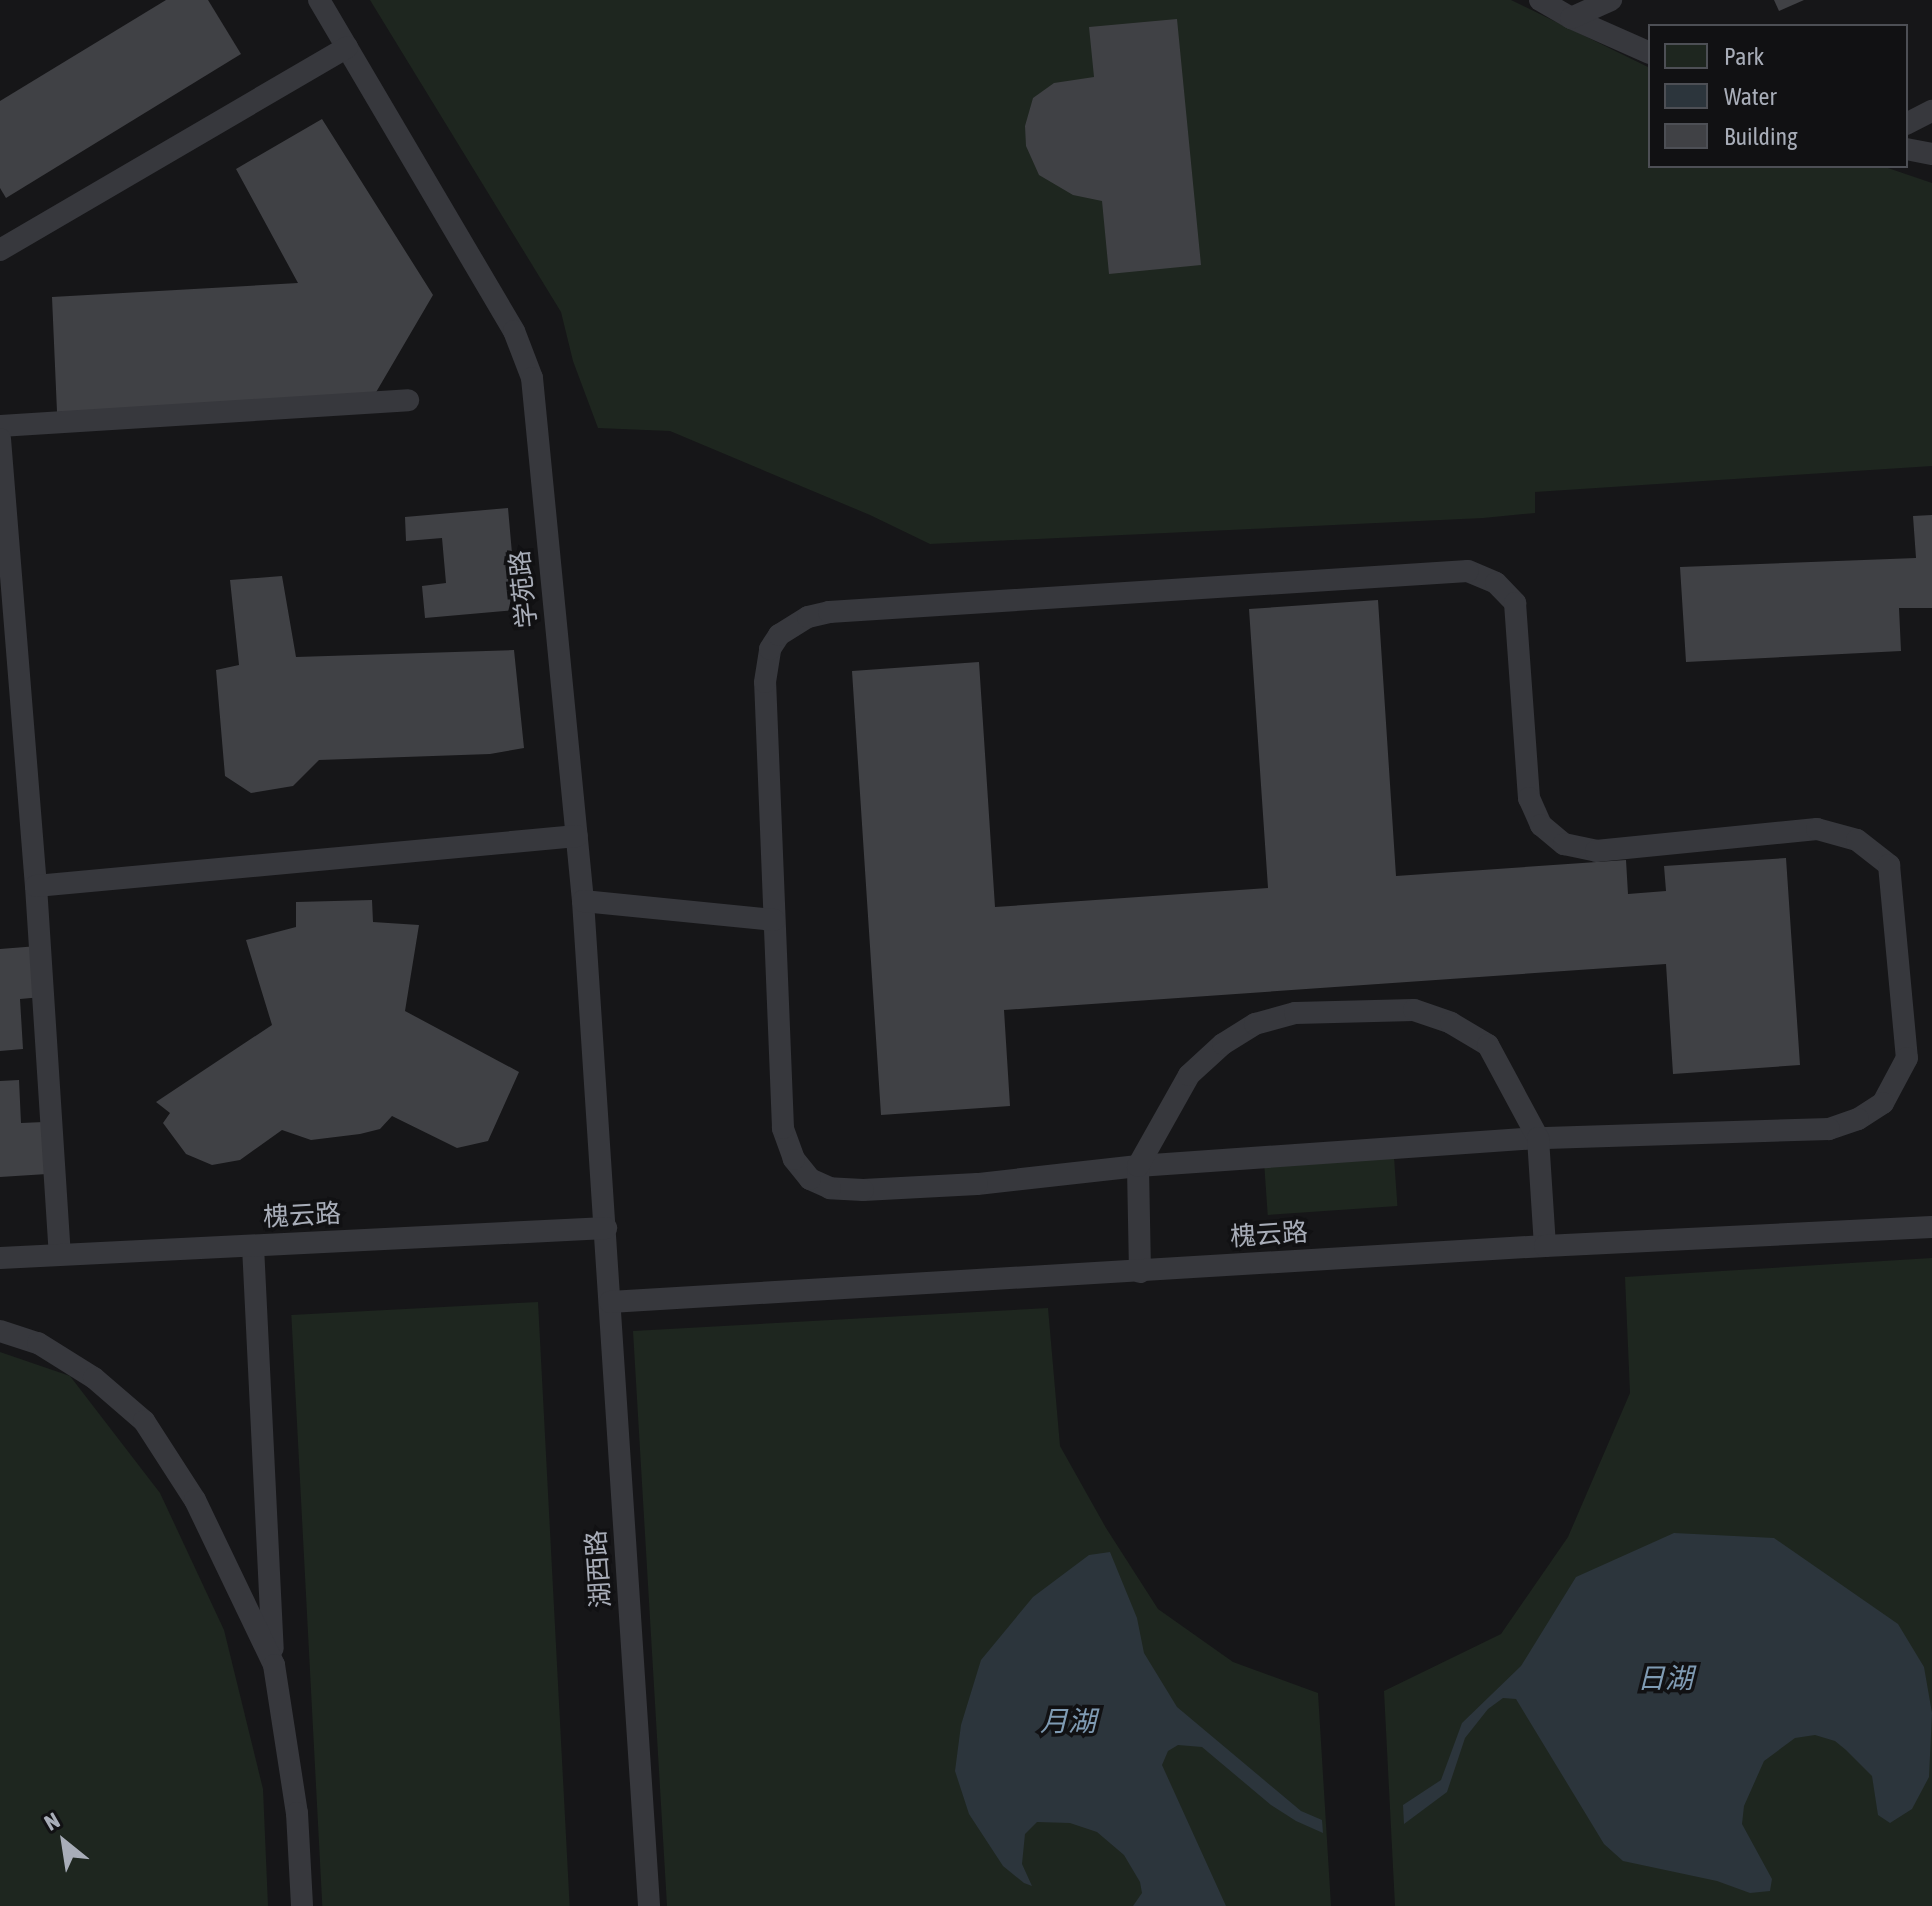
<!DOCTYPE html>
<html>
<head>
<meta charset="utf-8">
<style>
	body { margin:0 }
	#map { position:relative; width:1932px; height:1906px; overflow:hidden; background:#161618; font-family:"Asap Condensed","Noto Sans SC",sans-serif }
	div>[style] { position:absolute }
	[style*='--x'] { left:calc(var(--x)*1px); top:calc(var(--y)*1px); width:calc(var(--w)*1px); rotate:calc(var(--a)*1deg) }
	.green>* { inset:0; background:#1e261f; transform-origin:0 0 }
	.water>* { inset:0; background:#2c353c }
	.building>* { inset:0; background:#404145 }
	.service>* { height:22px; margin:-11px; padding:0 11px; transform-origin:11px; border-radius:11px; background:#37383d }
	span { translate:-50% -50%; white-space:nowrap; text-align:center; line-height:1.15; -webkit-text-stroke:7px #111113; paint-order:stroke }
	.street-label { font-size:26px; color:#a8adb8 }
	.water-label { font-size:28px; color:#7f9bb3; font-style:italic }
	.legend { position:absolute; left:1648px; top:24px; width:260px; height:144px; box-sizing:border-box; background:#111113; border:2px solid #4d4f55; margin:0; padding:10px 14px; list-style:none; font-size:24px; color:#a8adb8 }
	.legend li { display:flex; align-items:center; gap:16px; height:40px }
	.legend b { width:40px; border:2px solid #4d4f55 }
	.north { position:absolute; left:24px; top:1802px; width:80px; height:80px; -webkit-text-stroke:6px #111113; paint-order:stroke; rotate:330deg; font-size:22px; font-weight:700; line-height:32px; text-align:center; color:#a8adb8 }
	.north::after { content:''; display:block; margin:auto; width:28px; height:36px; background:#a8adb8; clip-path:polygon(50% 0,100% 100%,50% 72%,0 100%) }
</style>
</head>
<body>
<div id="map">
	<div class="green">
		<div style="clip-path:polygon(370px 0,1511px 0,1650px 68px,1650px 166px,1882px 166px,1932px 183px,1932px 466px,1535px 492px,1535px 513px,1483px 518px,930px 544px,870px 515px,670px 431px,598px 428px,573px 361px,561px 312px)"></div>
		<div style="left:1394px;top:1157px;width:49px;height:130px;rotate:86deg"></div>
		<div style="clip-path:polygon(1932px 1258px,1932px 1906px,1395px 1906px,1384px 1691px,1501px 1634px,1568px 1537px,1630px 1393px,1625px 1277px)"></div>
		<div style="left:538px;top:1302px;width:605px;height:247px;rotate:87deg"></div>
		<div style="clip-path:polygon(1048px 1308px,1060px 1446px,1106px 1528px,1158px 1609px,1233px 1662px,1318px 1693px,1331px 1906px,667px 1906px,633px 1331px)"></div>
		<div style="clip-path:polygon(0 1352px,70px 1376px,160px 1493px,224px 1630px,263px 1789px,268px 1906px,0 1906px)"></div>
	</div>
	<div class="water">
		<div style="clip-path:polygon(1674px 1533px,1774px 1538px,1898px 1624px,1924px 1667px,1932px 1713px,1929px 1777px,1912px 1809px,1890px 1823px,1878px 1815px,1872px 1776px,1846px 1750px,1835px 1741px,1815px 1735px,1795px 1738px,1764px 1761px,1744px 1806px,1742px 1824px,1772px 1879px,1770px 1891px,1750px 1893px,1717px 1881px,1623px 1861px,1604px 1844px,1516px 1699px,1503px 1698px,1488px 1709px,1465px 1738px,1447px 1792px,1404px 1824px,1403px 1805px,1441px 1780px,1462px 1723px,1521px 1666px,1576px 1577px)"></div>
		<div style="clip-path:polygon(1110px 1552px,1137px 1618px,1144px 1653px,1177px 1707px,1301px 1811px,1322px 1820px,1323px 1833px,1296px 1821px,1271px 1805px,1202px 1747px,1178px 1745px,1168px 1751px,1162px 1765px,1226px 1906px,1133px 1906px,1142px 1893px,1140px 1882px,1124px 1855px,1097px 1832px,1070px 1823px,1037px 1822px,1025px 1834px,1022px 1864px,1032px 1886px,1024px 1883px,1003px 1866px,969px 1814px,955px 1771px,961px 1725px,981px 1660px,1033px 1597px,1089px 1555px)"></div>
	</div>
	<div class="building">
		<div style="clip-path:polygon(166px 0,208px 0,241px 54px,6px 198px,0 188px,0 101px)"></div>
		<div style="clip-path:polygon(1774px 0,1804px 0,1779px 11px)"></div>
		<div style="clip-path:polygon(1177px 19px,1201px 265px,1109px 274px,1102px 201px,1073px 195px,1039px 175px,1026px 146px,1025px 126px,1033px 98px,1054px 83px,1094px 77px,1089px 27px)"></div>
		<div style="clip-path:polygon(322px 119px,433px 295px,375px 394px,57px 412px,52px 297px,298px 283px,236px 169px)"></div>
		<div style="clip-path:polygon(508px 508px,517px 610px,425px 618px,422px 586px,446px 583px,442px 538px,406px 541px,405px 517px)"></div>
		<div style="clip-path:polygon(1932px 515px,1932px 608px,1899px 608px,1901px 651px,1686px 662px,1680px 567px,1916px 558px,1913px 516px)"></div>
		<div style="clip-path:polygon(282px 576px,296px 657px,514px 650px,524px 748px,490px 754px,319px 760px,293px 786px,251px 793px,225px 776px,216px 670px,239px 665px,230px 580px)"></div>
		<div style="clip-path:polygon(1378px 600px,1396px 876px,1626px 860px,1628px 894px,1666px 891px,1664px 866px,1786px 858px,1800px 1065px,1673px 1074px,1666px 964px,1004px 1010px,1010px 1106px,881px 1115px,852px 671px,979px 662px,995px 907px,1268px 888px,1249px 609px)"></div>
		<div style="clip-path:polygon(372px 900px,373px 922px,419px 925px,405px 1011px,519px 1072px,488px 1141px,457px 1148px,392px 1116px,380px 1129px,360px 1134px,311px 1140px,282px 1130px,240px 1160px,212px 1165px,186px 1154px,163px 1123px,170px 1113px,156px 1102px,272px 1025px,246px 940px,296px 927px,296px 902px)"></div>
		<div style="clip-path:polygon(38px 946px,42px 997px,20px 999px,23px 1049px,0 1051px,0 949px)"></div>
		<div style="clip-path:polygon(19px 1080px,21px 1123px,44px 1122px,47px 1174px,0 1177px,0 1081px)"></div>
	</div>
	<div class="service">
		<div style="--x:319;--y:0;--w:384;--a:59.5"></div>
		<div style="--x:514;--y:331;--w:50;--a:69"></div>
		<div style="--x:532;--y:378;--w:525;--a:84.43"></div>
		<div style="--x:583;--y:901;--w:1007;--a:86.24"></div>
		<div style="--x:1540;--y:0;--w:36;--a:30"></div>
		<div style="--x:1571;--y:18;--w:86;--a:23.9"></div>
		<div style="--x:1571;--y:18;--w:44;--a:-24.2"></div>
		<div style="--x:1906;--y:124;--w:29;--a:-27"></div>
		<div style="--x:1906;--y:149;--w:26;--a:11"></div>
		<div style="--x:0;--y:250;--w:402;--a:-30.3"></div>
		<div style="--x:0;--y:426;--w:409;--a:-3.6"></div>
		<div style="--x:0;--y:439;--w:448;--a:85.4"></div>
		<div style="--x:36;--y:886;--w:369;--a:86.3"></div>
		<div style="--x:1468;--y:571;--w:30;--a:23"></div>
		<div style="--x:1496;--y:583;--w:28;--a:46"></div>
		<div style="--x:1515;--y:603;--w:196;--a:85.9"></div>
		<div style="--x:1529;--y:798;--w:30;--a:66"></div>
		<div style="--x:1541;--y:825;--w:30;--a:40"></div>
		<div style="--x:1564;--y:844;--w:33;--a:12"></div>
		<div style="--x:1596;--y:851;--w:222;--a:-5.7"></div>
		<div style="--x:1817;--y:829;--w:41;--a:15.4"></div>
		<div style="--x:1857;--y:840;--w:41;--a:38"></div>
		<div style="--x:1889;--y:865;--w:194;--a:84.7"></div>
		<div style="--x:1907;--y:1058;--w:51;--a:118.1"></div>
		<div style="--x:1883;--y:1103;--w:30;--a:147"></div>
		<div style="--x:1858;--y:1119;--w:31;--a:161"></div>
		<div style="--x:1829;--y:1129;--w:291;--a:178.2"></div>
		<div style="--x:1538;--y:1138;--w:401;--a:176"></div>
		<div style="--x:1138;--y:1166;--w:162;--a:173.6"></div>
		<div style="--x:977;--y:1184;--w:114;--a:177"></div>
		<div style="--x:863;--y:1190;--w:33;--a:-177"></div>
		<div style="--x:830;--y:1188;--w:22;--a:-156"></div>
		<div style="--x:810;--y:1179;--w:26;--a:-129"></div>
		<div style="--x:794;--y:1159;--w:33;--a:-110"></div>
		<div style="--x:783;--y:1128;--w:446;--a:-92.3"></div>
		<div style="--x:765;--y:682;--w:33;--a:-81"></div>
		<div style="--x:770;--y:649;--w:17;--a:-57"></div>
		<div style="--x:779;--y:635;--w:34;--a:-32"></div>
		<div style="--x:808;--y:617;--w:22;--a:-13"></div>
		<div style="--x:829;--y:612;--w:640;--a:-3.67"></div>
		<div style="--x:36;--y:886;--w:543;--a:-5.28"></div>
		<div style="--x:583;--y:901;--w:192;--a:5.7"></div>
		<div style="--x:253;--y:1246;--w:403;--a:87.2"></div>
		<div style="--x:0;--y:1258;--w:607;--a:-2.83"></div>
		<div style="--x:1140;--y:1272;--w:106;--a:-91.1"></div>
		<div style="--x:1138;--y:1166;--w:104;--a:-60.7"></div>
		<div style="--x:1189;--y:1075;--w:46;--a:-42.4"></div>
		<div style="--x:1223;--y:1044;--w:38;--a:-32"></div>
		<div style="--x:1255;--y:1024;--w:41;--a:-15.4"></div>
		<div style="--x:1295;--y:1013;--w:119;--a:-1.4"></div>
		<div style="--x:1414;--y:1010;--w:39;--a:19"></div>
		<div style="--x:1451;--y:1023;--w:43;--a:30.7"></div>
		<div style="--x:1488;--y:1045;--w:106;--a:61.7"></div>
		<div style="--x:1538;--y:1138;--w:108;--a:86.3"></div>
		<div style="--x:610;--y:1302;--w:937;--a:-3.43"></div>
		<div style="--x:1545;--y:1246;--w:387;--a:-2.8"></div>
		<div style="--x:0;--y:1331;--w:40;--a:18"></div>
		<div style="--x:38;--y:1343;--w:66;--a:32"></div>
		<div style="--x:94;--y:1378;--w:66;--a:40.7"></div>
		<div style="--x:144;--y:1421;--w:94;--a:57.2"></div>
		<div style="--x:195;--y:1500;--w:183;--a:64.4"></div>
		<div style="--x:274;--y:1665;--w:150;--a:81.2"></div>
		<div style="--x:297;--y:1813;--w:93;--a:86.9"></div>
	</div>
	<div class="street-label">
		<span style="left:524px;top:589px;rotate:-96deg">学苑路</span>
		<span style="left:302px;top:1216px;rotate:-3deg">槐云路</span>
		<span style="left:1269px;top:1235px;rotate:-4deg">槐云路</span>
		<span style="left:599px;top:1569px;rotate:-94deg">湖西路</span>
	</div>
	<div class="water-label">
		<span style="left:1665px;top:1678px">日湖</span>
		<span style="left:1068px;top:1721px">月湖</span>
	</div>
	<ul class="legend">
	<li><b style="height:22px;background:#1e261f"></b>Park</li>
	<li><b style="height:22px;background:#2c353c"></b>Water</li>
	<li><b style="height:22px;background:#404145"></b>Building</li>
	</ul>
	<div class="north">N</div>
</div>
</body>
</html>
